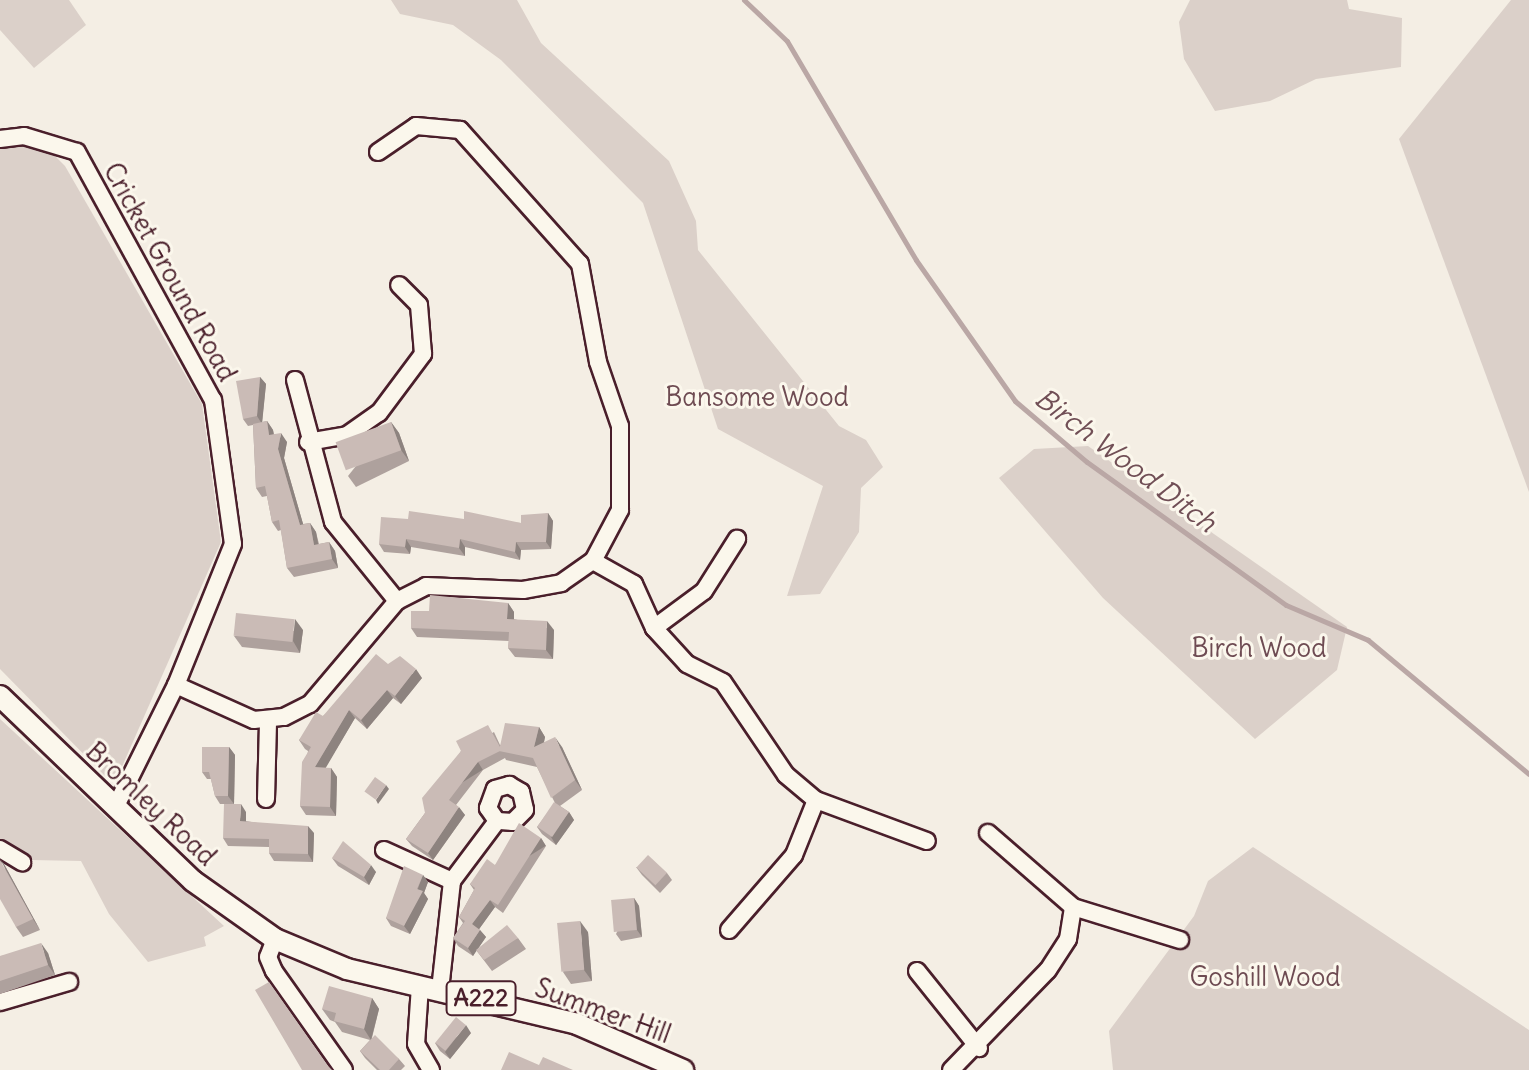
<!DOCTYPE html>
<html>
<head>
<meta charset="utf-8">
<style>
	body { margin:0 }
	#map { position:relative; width:1529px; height:1070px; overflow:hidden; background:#f4eee4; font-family:Delius,sans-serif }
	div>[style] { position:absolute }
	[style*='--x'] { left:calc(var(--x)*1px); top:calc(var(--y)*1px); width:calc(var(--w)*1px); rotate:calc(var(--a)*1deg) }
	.green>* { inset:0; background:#dbd0c9 }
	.stream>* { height:5px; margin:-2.5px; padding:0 2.5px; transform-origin:2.5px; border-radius:2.5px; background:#baa7a5 }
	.roads { filter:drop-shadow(2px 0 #4a1f2b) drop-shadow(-2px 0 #4a1f2b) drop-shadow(0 2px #4a1f2b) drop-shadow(0 -2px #4a1f2b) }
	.minor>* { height:16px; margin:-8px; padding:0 8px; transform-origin:8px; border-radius:8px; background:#fbf7ec }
	.major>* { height:20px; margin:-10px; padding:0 10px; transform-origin:10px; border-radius:10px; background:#fbf7ec }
	.wall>* { inset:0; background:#aea19d }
	.shaded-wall>* { inset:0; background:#8d837f; transform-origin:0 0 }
	.building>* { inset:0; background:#cabbb6; transform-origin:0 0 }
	span { translate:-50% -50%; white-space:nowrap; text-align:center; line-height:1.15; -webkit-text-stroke:6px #fbf7ec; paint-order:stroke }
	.shield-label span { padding:2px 6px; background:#fbf7ec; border:2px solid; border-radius:6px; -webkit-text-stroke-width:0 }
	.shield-label { font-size:24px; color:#4a1f2b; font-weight:700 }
	.street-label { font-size:26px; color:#4a1f2b }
	.park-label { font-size:26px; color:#6e4b52 }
	.water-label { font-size:28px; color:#714f56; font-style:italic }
</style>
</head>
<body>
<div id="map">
	<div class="green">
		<div style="clip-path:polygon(0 0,69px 0,86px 25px,34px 68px,0 30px)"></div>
		<div style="clip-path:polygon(391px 0,517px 0,541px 43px,669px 161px,696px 221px,698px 250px,839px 426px,866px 440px,883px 467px,861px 488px,859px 532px,820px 594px,787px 596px,823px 486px,718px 429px,643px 203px,501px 60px,453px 25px,400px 14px)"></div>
		<div style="clip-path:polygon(1190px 0,1347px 0,1349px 9px,1402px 18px,1401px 67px,1316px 79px,1270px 101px,1215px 111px,1184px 59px,1179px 22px)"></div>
		<div style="clip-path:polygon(1511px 0,1529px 0,1529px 492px,1399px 139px)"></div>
		<div style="clip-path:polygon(23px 144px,51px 152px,65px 166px,202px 404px,221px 542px,117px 778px,108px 779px,0 669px,0 147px)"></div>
		<div style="clip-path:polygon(1088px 446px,1347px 627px,1337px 670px,1255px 739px,1103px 598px,999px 478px,1034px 449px)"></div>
		<div style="clip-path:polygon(0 719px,224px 926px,204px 937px,206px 946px,148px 962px,109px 914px,81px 861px,32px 860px,0 843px)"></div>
		<div style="clip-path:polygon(1253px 847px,1529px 1030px,1529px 1070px,1113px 1070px,1109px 1031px,1194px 916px,1208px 881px)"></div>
	</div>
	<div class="stream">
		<div style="--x:744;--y:0;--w:59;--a:43.6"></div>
		<div style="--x:787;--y:41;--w:254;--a:59.5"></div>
		<div style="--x:916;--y:260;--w:172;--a:54.9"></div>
		<div style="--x:1015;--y:401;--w:94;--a:40.3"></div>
		<div style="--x:1087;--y:462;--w:245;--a:35.7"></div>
		<div style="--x:1286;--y:605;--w:89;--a:23.1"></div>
		<div style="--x:1368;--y:640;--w:209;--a:39.8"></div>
	</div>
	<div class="roads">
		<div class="minor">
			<div style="--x:0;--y:139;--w:24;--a:-7"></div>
			<div style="--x:24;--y:136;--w:55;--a:16.8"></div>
			<div style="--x:77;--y:152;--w:283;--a:61.3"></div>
			<div style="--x:213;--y:400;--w:145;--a:82.1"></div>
			<div style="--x:233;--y:544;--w:152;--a:112"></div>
			<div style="--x:176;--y:685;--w:135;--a:116.4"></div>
			<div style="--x:295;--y:380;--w:147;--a:75"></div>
			<div style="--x:333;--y:522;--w:102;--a:51"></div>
			<div style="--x:308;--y:442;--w:40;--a:-10"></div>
			<div style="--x:347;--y:435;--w:39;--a:-35"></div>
			<div style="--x:379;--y:413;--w:74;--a:-53.3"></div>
			<div style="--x:423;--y:354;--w:49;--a:-94.7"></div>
			<div style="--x:419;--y:305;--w:28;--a:-135"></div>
			<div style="--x:593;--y:561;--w:47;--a:29.3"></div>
			<div style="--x:634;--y:584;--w:48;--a:65.6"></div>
			<div style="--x:654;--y:628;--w:49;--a:47.5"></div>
			<div style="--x:687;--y:664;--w:40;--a:26.6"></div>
			<div style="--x:723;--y:682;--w:112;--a:55.9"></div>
			<div style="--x:786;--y:775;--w:39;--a:40"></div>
			<div style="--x:816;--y:800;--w:118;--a:20.3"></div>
			<div style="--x:654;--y:628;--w:62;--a:-36.5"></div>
			<div style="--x:704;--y:591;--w:62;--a:-57.6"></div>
			<div style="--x:176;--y:685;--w:85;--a:24.2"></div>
			<div style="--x:254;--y:720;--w:30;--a:-6"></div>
			<div style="--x:284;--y:717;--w:29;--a:-27"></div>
			<div style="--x:310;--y:704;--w:135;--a:-49.8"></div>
			<div style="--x:397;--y:601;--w:33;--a:-27"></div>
			<div style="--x:426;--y:586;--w:97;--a:2.4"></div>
			<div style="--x:523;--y:590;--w:39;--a:-10"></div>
			<div style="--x:561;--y:583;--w:39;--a:-35"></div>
			<div style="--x:593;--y:561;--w:58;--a:-62.1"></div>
			<div style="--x:620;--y:510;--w:84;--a:-90"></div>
			<div style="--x:620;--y:426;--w:68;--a:-109"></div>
			<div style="--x:598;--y:362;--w:100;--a:-100.4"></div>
			<div style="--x:580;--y:264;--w:180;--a:-131.8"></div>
			<div style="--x:460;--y:130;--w:44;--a:-174.8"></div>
			<div style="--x:416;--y:126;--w:46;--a:145.6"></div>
			<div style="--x:509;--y:785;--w:14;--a:30"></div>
			<div style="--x:521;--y:792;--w:18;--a:77"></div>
			<div style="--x:525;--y:810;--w:17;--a:135"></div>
			<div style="--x:513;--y:822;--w:16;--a:-176"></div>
			<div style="--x:497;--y:821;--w:16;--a:-125"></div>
			<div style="--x:488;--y:808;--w:20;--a:-70"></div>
			<div style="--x:495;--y:789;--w:15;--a:-16"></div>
			<div style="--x:266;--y:799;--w:78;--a:-88.5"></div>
			<div style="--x:988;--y:833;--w:113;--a:41"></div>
			<div style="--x:1073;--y:907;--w:112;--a:17.1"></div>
			<div style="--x:0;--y:849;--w:26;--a:31"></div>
			<div style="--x:384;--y:850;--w:75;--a:24.5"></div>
			<div style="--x:452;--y:881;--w:75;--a:-53.1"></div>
			<div style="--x:729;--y:930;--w:99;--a:-49.1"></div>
			<div style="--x:794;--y:855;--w:59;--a:-68.2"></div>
			<div style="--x:275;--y:939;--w:19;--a:111"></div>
			<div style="--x:268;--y:957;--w:15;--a:67"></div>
			<div style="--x:274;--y:971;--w:121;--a:54.7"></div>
			<div style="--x:917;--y:971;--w:99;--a:51.2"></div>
			<div style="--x:420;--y:986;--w:58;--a:93.9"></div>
			<div style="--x:416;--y:1044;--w:30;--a:60"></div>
			<div style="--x:440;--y:990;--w:110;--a:-83.7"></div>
			<div style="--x:0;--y:1002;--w:72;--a:-16.2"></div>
			<div style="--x:951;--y:1070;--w:139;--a:-45.9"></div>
			<div style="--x:1048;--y:970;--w:37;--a:-57"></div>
			<div style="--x:1068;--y:939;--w:32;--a:-81"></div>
		</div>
		<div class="major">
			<div style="--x:0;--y:696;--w:267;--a:43.8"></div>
			<div style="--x:193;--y:881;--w:100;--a:35.3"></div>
			<div style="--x:275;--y:939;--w:78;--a:22.6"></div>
			<div style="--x:347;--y:969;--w:236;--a:13.4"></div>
			<div style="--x:577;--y:1024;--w:116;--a:23.5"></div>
		</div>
	</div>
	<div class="wall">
		<div style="clip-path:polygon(260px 377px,266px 384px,262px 422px,267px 421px,273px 430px,274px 434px,287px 442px,284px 458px,303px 524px,310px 523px,316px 532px,319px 544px,329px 542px,335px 551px,338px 568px,294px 577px,287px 568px,281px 530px,278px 531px,272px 522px,267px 496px,262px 497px,256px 488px,253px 425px,248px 426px,243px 419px)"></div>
		<div style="clip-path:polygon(391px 422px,399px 433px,409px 461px,356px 487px,348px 476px)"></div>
		<div style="clip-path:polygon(548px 513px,553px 521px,551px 549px,521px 550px,520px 560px,465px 547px,465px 556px,411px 547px,410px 554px,384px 552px,379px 544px,408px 519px,464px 519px,521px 523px)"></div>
		<div style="clip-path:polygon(508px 603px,514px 612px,514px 619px,554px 630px,553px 659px,515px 657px,508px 648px,509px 641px,417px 637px,411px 628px,429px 611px)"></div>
		<div style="clip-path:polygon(303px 630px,300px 653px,242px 647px,234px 636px)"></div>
		<div style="clip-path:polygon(388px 664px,422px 678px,401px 704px,393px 698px,367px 729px,355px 718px,325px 768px,331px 768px,337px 777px,336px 816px,306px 815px,300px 806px,308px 751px,305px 749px,299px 740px,323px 716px)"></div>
		<div style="clip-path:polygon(539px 727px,545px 737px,544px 742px,562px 747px,582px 790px,560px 806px,569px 812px,574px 820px,556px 845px,542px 834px,537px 827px,555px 803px,537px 767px,506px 760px,505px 758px,483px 770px,456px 805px,465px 815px,433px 860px,412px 846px,406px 839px,425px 813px,461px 751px,494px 732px,500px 745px)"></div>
		<div style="clip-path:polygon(229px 747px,235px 755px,234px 804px,220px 804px,215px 796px,211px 779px,207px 779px,202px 772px)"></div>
		<div style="clip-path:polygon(246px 812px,246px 821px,314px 833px,313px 862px,274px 861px,269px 853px,269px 847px,228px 846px,223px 838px)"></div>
		<div style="clip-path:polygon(541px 838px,546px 846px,503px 913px,495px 907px,479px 929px,486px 937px,477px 950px,518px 938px,526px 949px,492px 971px,476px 950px,473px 956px,458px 946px,453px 938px,463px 923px,459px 917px,474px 890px,470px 884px,495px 865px)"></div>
		<div style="clip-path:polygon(332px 858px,376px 872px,369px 885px,338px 866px)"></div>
		<div style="clip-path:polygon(4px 864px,40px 930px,23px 937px,16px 927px)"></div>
		<div style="clip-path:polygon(636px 867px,667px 873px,672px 880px,660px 893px,642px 875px)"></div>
		<div style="clip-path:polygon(423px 875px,428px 882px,424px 893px,428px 899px,410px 934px,391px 926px,386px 918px)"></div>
		<div style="clip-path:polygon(634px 898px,639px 906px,642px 937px,621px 941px,616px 934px)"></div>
		<div style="clip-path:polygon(588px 932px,592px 981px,571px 984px,563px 972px)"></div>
		<div style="clip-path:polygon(48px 953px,55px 975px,0 994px,0 956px)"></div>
		<div style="clip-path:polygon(372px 998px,379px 1009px,372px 1038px,399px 1059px,405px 1066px,401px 1070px,377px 1070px,365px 1058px,360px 1051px,370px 1040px,342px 1032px,335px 1022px,330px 1020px,322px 1009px)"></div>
		<div style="clip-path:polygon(471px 1033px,450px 1059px,440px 1051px,435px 1043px)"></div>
	</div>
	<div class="shaded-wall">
		<div style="clip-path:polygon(260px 377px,266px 384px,262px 424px,257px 416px)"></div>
		<div style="clip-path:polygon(267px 421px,273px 430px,275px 444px,269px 435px)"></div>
		<div style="clip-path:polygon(391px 422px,399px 433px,409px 461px,401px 450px)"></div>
		<div style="clip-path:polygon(281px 433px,287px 442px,284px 458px,306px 534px,300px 525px,278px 449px)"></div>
		<div style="clip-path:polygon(548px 513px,553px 521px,551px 549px,546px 542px)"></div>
		<div style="clip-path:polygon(310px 523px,316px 532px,320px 554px,314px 545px)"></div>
		<div style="clip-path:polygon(406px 539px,411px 547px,410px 554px,405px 547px)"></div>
		<div style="clip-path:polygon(460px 539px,465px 547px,465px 556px,459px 548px)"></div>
		<div style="clip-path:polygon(329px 542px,335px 551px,338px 568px,332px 559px)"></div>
		<div style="clip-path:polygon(516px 542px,521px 550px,520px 560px,515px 552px)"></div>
		<div style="clip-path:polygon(508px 603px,514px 612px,514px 628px,507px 619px)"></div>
		<div style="clip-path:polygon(295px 619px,303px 630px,300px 653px,293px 641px)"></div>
		<div style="clip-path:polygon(547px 621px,554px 630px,553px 659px,546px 650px)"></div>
		<div style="clip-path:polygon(416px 669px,422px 678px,401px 704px,395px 696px)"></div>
		<div style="clip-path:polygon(387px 690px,393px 698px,367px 729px,361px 720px)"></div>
		<div style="clip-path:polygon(349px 710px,355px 718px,321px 776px,315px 767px)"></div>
		<div style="clip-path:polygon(539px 727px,545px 737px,541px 756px,534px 747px)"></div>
		<div style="clip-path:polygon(555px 737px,562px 747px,582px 790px,575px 780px)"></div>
		<div style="clip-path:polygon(229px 747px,235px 755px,234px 804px,228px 796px)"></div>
		<div style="left:478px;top:762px;width:9px;height:48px;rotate:58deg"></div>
		<div style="clip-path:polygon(331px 768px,337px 777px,336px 816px,330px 807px)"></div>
		<div style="clip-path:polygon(386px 785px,389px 789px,378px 804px,376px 800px)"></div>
		<div style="clip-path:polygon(241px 804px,246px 812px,246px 828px,240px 821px)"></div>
		<div style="clip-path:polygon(459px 807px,465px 815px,433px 860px,428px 853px)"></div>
		<div style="clip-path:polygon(569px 812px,574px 820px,556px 845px,551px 837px)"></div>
		<div style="clip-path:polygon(308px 826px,314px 833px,313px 862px,308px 854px)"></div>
		<div style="left:541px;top:838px;width:9px;height:80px;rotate:58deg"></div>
		<div style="clip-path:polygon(0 859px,4px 864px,40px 930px,33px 919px)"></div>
		<div style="clip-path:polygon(371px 865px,376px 872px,369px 885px,364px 877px)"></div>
		<div style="clip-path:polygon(423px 875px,428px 882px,424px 893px,428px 899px,410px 934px,404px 926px)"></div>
		<div style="clip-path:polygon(634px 898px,639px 906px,642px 937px,637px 930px)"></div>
		<div style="clip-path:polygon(490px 900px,495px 907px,477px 932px,472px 924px)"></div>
		<div style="clip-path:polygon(580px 921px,588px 932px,592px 981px,584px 970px)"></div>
		<div style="clip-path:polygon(480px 930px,486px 937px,473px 956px,468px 948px)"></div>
		<div style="clip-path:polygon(41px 943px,48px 953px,55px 975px,48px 965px)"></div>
		<div style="clip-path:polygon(372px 998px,379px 1009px,371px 1040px,364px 1029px)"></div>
		<div style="clip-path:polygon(466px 1025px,471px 1033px,450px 1059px,445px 1052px)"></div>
	</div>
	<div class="building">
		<div style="clip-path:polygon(260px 377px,257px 416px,243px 419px,236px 381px)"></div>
		<div style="clip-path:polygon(267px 421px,269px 435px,281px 433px,278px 449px,300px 525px,310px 523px,314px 545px,329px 542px,332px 559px,287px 568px,279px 520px,272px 522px,265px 486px,256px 488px,253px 424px)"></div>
		<div style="left:391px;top:422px;width:30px;height:59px;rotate:70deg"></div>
		<div style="clip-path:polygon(409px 511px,464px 519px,464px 511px,521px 523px,521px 515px,548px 513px,546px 542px,516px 542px,515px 552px,460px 539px,459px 548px,406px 539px,405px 547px,379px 544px,381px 517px,408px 519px)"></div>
		<div style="clip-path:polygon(430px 595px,508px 603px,507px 619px,547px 621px,546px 650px,508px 648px,509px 632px,411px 628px,411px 611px,429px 611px)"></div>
		<div style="left:236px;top:613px;width:59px;height:23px;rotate:6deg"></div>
		<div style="clip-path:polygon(376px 654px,388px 664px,400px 656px,416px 669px,395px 696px,387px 690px,361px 720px,349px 710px,315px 767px,331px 768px,330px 807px,300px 806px,302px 762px,311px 747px,299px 740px,316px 712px,323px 716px)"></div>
		<div style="clip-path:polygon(505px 723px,539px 727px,534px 747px,555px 737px,575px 780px,551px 798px,533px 758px,499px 751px)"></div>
		<div style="clip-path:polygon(488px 725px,500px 747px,500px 751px,478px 762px,449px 800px,459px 807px,428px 853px,406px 839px,425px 813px,422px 798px,461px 751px,456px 741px)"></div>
		<div style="clip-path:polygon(202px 747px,229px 747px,228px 796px,215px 796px,209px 772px,202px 772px)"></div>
		<div style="left:375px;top:777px;width:14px;height:18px;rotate:36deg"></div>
		<div style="left:554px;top:802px;width:18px;height:30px;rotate:34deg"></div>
		<div style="clip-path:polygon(224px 804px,241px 804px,240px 821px,308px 826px,308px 854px,269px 853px,269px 839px,223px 838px)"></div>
		<div style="clip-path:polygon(519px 823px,541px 838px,498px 905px,490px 900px,472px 924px,480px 930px,468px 948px,453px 938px,465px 921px,459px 917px,475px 888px,470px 884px,487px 859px,495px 865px)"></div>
		<div style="clip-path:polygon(343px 841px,371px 865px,364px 877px,332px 858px)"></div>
		<div style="left:648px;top:855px;width:26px;height:17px;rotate:43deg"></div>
		<div style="clip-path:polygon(0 860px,33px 919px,16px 927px,0 899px)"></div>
		<div style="clip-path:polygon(404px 866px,423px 875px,417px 889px,423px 891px,404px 926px,386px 918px)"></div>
		<div style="left:634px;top:898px;width:32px;height:23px;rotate:85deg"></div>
		<div style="left:580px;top:921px;width:49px;height:23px;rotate:85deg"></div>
		<div style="clip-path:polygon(507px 925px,518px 938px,484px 960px,476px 950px)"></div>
		<div style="clip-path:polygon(41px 943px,48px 965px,0 981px,0 956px)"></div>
		<div style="clip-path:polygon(269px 982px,328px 1066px,332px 1070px,302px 1070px,255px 990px)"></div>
		<div style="clip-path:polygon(329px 986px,372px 998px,364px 1029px,334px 1021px,336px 1013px,322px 1009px)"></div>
		<div style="left:456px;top:1017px;width:13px;height:33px;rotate:39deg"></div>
		<div style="clip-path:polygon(375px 1035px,399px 1059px,389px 1070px,380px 1070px,360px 1051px)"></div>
		<div style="clip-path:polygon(509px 1052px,539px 1065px,543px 1057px,573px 1070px,501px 1070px)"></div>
	</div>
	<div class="shield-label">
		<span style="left:481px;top:998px">A222</span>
	</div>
	<div class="street-label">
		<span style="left:170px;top:272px;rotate:61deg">Cricket Ground Road</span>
		<span style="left:151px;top:804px;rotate:43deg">Bromley Road</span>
		<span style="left:603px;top:1011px;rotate:20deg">Summer Hill</span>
	</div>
	<div class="park-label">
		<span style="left:757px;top:397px">Bansome Wood</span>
		<span style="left:1259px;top:648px">Birch Wood</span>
		<span style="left:1265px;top:977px">Goshill Wood</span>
	</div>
	<div class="water-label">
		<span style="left:1126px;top:460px;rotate:37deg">Birch Wood Ditch</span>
	</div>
</div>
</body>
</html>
